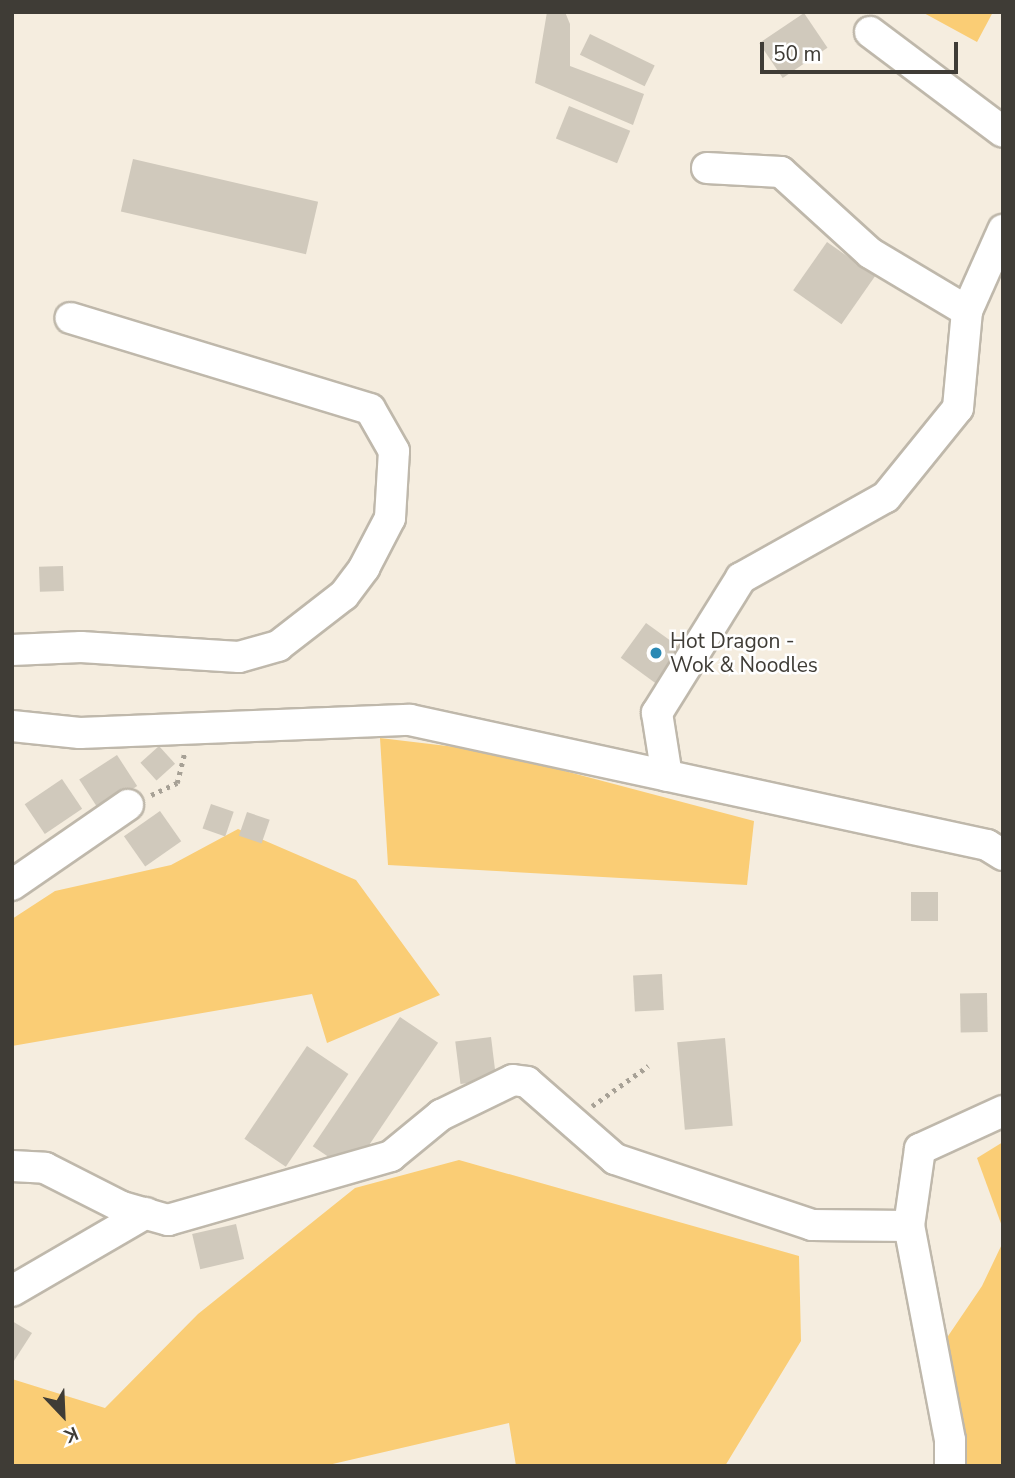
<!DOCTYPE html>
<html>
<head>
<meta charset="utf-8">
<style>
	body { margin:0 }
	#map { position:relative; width:1015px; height:1478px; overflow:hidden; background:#f5eddf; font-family:"Nunito Sans",sans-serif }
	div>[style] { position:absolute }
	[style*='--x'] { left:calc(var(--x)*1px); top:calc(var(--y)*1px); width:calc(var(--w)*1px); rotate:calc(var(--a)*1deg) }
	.green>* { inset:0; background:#facd75 }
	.building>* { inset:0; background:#d0c9bc; transform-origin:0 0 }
	.path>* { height:4.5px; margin-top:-2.25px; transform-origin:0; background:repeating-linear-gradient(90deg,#a7a196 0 3.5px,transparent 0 8.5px) }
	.roads { filter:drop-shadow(2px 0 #bfb8ab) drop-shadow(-2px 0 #bfb8ab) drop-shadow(0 2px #bfb8ab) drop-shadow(0 -2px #bfb8ab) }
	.minor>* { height:30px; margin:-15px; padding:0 15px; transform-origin:15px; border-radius:15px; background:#fff }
	.dots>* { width:19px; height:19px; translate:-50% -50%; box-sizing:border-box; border:4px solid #fff; border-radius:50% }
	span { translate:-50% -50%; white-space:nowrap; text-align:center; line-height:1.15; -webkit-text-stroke:5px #fff; paint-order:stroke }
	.poi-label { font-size:21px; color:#3f3c36 }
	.left { translate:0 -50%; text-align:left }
	.frame { position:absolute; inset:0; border:14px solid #3f3c36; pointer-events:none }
	.north { position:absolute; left:28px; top:1380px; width:70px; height:70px; -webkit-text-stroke:5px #fff; paint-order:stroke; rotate:157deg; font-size:19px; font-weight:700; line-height:28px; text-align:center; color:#3f3c36 }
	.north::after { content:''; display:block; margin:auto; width:24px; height:32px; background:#3f3c36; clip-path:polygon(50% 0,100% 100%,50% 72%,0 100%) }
	.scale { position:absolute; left:760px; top:42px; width:198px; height:32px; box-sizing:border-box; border:4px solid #3f3c36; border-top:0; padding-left:9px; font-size:21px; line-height:24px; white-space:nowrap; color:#3f3c36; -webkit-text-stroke:5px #fff; paint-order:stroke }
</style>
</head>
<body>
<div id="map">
	<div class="green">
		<div style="clip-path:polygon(922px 12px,993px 12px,977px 42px)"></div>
		<div style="clip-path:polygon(380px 738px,489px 751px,754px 821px,747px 885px,388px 865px)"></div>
		<div style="clip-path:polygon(238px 829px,356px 880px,440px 995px,327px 1043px,312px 994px,12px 1046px,12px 919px,55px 891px,171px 865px)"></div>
		<div style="clip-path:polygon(1003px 1142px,1003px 1229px,977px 1158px)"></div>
		<div style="clip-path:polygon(459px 1160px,799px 1256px,801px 1341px,725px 1466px,516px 1466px,509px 1423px,324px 1466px,12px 1466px,12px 1379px,105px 1408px,198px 1314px,355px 1188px)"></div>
		<div style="clip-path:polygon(1003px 1242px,1003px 1466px,959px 1466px,944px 1342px,982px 1286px)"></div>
	</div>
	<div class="building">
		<div style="clip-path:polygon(547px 12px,565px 12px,570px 24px,570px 66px,644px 94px,633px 125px,535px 83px)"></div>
		<div style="left:804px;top:13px;width:42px;height:54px;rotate:56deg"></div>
		<div style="left:590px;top:34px;width:72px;height:23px;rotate:26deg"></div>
		<div style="left:569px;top:106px;width:66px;height:35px;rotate:22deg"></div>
		<div style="left:133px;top:159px;width:190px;height:54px;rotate:13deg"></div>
		<div style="left:827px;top:242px;width:59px;height:59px;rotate:35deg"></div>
		<div style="left:63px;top:566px;width:25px;height:24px;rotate:88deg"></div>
		<div style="left:646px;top:623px;width:44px;height:43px;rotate:36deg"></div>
		<div style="left:159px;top:746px;width:24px;height:25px;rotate:48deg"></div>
		<div style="left:117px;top:755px;width:37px;height:45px;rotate:57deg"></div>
		<div style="left:62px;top:779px;width:36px;height:45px;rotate:56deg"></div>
		<div style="left:211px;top:804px;width:24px;height:26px;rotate:19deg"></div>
		<div style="left:160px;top:811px;width:37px;height:44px;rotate:55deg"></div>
		<div style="left:247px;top:812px;width:24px;height:25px;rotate:19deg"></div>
		<div style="left:911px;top:892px;width:27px;height:29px"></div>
		<div style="left:662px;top:974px;width:36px;height:29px;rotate:87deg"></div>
		<div style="left:987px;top:993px;width:39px;height:27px;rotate:89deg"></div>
		<div style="left:400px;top:1017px;width:46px;height:156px;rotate:34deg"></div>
		<div style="left:491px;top:1037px;width:43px;height:36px;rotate:83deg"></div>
		<div style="left:725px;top:1038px;width:88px;height:48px;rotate:85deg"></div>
		<div style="left:307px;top:1046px;width:50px;height:112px;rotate:34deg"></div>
		<div style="left:236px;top:1224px;width:36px;height:45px;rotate:77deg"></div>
		<div style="clip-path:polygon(12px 1321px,32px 1333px,12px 1364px)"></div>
	</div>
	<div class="path">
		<div style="--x:151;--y:795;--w:29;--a:-25"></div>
		<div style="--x:177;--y:783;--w:30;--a:-76"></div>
		<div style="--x:592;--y:1106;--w:69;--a:-35.5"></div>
	</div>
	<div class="roads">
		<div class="minor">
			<div style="--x:870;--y:32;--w:166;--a:36.9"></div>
			<div style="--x:707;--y:168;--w:74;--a:3.1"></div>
			<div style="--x:781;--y:172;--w:120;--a:42.3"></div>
			<div style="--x:870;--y:253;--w:113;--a:30.9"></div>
			<div style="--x:12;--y:650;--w:69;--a:-2.5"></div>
			<div style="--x:81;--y:647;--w:158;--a:3.6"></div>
			<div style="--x:239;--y:657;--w:41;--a:-15.8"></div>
			<div style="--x:278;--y:646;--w:83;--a:-37.7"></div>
			<div style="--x:344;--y:595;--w:34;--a:-53"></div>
			<div style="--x:364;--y:568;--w:56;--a:-62.5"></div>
			<div style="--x:390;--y:518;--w:67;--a:-86.6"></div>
			<div style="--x:394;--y:451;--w:48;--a:-119.7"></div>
			<div style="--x:370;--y:409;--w:313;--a:-163.1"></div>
			<div style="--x:12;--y:726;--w:68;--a:5.9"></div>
			<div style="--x:80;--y:733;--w:330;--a:-2.3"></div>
			<div style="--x:410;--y:720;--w:590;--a:12.22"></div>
			<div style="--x:987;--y:845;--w:19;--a:32"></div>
			<div style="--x:667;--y:776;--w:64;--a:-99"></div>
			<div style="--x:657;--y:713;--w:159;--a:-58.1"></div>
			<div style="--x:741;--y:578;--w:166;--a:-29.2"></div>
			<div style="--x:886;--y:497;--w:114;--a:-51"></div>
			<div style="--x:958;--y:408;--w:97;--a:-84.7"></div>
			<div style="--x:967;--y:311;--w:89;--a:-66"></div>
			<div style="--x:12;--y:885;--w:141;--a:-34.6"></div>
			<div style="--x:12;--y:1166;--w:33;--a:3"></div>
			<div style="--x:45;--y:1168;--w:86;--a:26.9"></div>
			<div style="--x:122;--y:1207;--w:48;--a:15.8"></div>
			<div style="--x:168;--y:1220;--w:232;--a:-16"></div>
			<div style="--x:391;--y:1156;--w:65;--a:-39.4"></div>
			<div style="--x:441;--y:1115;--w:80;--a:-25.9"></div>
			<div style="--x:513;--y:1080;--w:14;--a:8"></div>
			<div style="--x:527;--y:1082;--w:117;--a:41.2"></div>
			<div style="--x:615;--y:1159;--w:208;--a:18.5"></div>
			<div style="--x:812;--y:1225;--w:97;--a:0.6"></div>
			<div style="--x:12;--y:1291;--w:155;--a:-30.2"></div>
			<div style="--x:950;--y:1466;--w:26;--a:-90"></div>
			<div style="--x:950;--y:1440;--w:218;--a:-100.8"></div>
			<div style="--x:909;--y:1226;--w:78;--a:-81.9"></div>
			<div style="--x:920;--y:1149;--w:91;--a:-24.6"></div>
		</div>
	</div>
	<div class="dots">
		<div style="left:656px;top:653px;background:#2a89b4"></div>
	</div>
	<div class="poi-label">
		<span class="left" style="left:670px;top:653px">Hot Dragon -<br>Wok &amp; Noodles</span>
	</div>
	<div class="frame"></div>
	<div class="north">K</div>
	<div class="scale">50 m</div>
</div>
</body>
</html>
